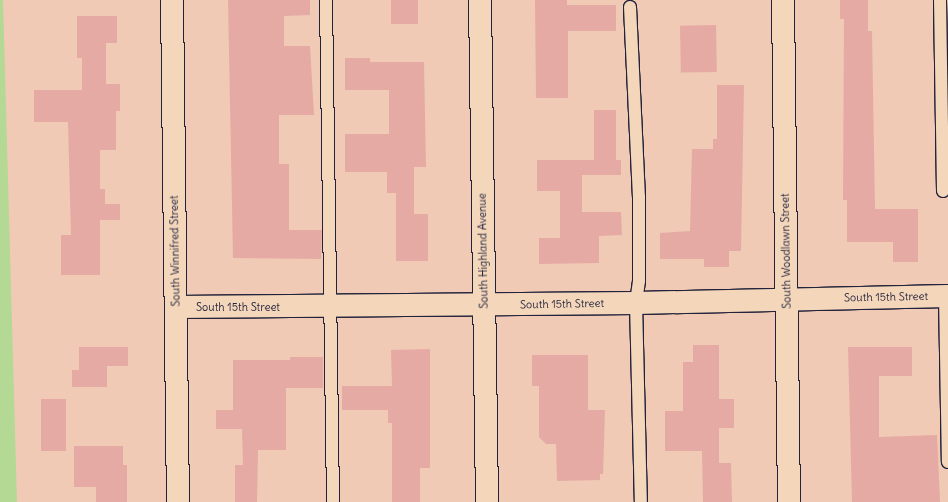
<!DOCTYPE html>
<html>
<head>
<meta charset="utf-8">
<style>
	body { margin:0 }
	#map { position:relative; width:948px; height:502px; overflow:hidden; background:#f0cab4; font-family:Delius,sans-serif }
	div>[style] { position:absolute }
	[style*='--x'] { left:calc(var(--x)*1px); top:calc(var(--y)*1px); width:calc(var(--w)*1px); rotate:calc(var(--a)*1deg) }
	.green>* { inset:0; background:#b3d995 }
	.building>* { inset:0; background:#e5aaa4; transform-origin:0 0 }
	.roads { filter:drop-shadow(1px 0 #22223b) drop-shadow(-1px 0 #22223b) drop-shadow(0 1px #22223b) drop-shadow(0 -1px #22223b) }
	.lane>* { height:12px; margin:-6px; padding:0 6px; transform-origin:6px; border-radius:6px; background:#f4d7bb }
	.street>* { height:22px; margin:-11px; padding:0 11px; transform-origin:11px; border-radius:11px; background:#f4d7bb }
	span { translate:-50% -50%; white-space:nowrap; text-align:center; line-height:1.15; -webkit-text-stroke:3.5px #f4d7bb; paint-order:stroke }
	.street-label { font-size:11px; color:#22223b }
</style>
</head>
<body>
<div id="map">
	<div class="green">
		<div style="clip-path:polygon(0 0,3px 0,17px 502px,0 502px)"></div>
	</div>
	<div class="building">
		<div style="clip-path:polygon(228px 0,310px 0,310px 15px,284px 16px,284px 46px,310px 46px,314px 115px,279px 115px,279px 164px,289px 164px,289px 230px,322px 230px,321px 259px,233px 258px)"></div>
		<div style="left:391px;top:0;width:27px;height:24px"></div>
		<div style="clip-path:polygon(535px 0,567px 0,567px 5px,616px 5px,616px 31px,568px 31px,568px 98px,536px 98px)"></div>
		<div style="clip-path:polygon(840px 0,868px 0,868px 31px,872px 31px,875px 209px,918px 209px,918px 262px,893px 262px,893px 242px,847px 242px,847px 200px,843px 200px,844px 19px,840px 19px)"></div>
		<div style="clip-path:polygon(77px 16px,117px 16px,117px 43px,106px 43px,106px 84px,120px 84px,120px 111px,116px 111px,116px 150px,100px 150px,100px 189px,105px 189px,105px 204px,120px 204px,120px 220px,100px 220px,100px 275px,61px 275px,61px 235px,71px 235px,68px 122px,34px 122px,34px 90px,82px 90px,82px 58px,77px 58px)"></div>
		<div style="left:716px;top:25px;width:47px;height:36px;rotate:89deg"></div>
		<div style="clip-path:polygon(345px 58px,370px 58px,370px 62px,424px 62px,426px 167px,414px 167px,414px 214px,428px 214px,428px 261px,396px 261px,396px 193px,387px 193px,387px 172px,345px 172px,345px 134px,389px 134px,389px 90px,345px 90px)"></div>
		<div style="clip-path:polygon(717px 85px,744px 85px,741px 251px,729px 251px,729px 267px,704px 267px,704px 259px,660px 259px,660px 233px,690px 231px,692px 149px,713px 149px,713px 139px,717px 139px)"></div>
		<div style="clip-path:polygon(594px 110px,616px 110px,616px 160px,621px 160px,621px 175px,582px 175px,582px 212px,621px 212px,622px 235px,599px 236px,599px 263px,539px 264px,539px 238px,560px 238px,560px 191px,537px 191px,537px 160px,594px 160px)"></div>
		<div style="clip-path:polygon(693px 345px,719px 345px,719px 399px,734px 399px,734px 428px,719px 428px,719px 463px,731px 463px,732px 502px,703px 502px,702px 451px,665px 451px,665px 411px,683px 411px,683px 362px,693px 362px)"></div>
		<div style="clip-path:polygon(79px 347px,128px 347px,128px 366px,107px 366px,107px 387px,72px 387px,72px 370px,79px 370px)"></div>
		<div style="clip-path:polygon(848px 347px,912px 347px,912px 376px,879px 376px,879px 437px,937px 435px,940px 502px,852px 502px)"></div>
		<div style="clip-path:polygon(430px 349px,430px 468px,420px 468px,420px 502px,392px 502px,392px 423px,388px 423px,388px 410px,342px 410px,342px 386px,392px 386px,391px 350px)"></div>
		<div style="clip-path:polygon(532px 355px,588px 355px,588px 410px,605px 410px,603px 474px,600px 474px,600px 480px,557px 481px,556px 444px,546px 444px,539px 437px,539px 386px,532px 386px)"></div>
		<div style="clip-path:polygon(290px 357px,323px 357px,323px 388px,286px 388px,286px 450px,258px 450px,257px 502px,235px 502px,235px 465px,243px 465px,242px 429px,216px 429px,216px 410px,233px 410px,233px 360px,290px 360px)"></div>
		<div style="left:41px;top:399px;width:25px;height:52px"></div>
		<div style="clip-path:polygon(74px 446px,123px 446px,123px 465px,127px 465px,127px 502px,96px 502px,96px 487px,74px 487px)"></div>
	</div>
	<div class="roads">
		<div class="lane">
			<div style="--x:326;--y:0;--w:502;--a:89.2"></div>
			<div style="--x:940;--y:0;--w:191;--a:89.1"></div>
			<div style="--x:630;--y:7;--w:190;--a:87.3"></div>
			<div style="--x:639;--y:197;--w:84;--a:90"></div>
			<div style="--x:639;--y:281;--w:22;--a:98"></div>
			<div style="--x:636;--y:303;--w:199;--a:88.6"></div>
			<div style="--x:945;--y:296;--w:166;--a:89"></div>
		</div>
		<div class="street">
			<div style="--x:172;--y:0;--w:502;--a:89.32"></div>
			<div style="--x:480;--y:0;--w:502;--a:89.2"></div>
			<div style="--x:783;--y:0;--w:502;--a:89.32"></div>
			<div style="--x:176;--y:307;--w:460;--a:-0.5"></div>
			<div style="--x:636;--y:303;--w:312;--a:-1.3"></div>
		</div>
	</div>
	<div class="street-label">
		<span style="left:175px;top:251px;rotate:-91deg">South Winnifred Street</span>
		<span style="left:483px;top:251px;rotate:-91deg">South Highland Avenue</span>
		<span style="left:786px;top:251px;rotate:-91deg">South Woodlawn Street</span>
		<span style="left:886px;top:297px;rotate:-1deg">South 15th Street</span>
		<span style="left:562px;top:304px;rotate:-1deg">South 15th Street</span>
		<span style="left:238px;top:307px">South 15th Street</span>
	</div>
</div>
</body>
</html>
